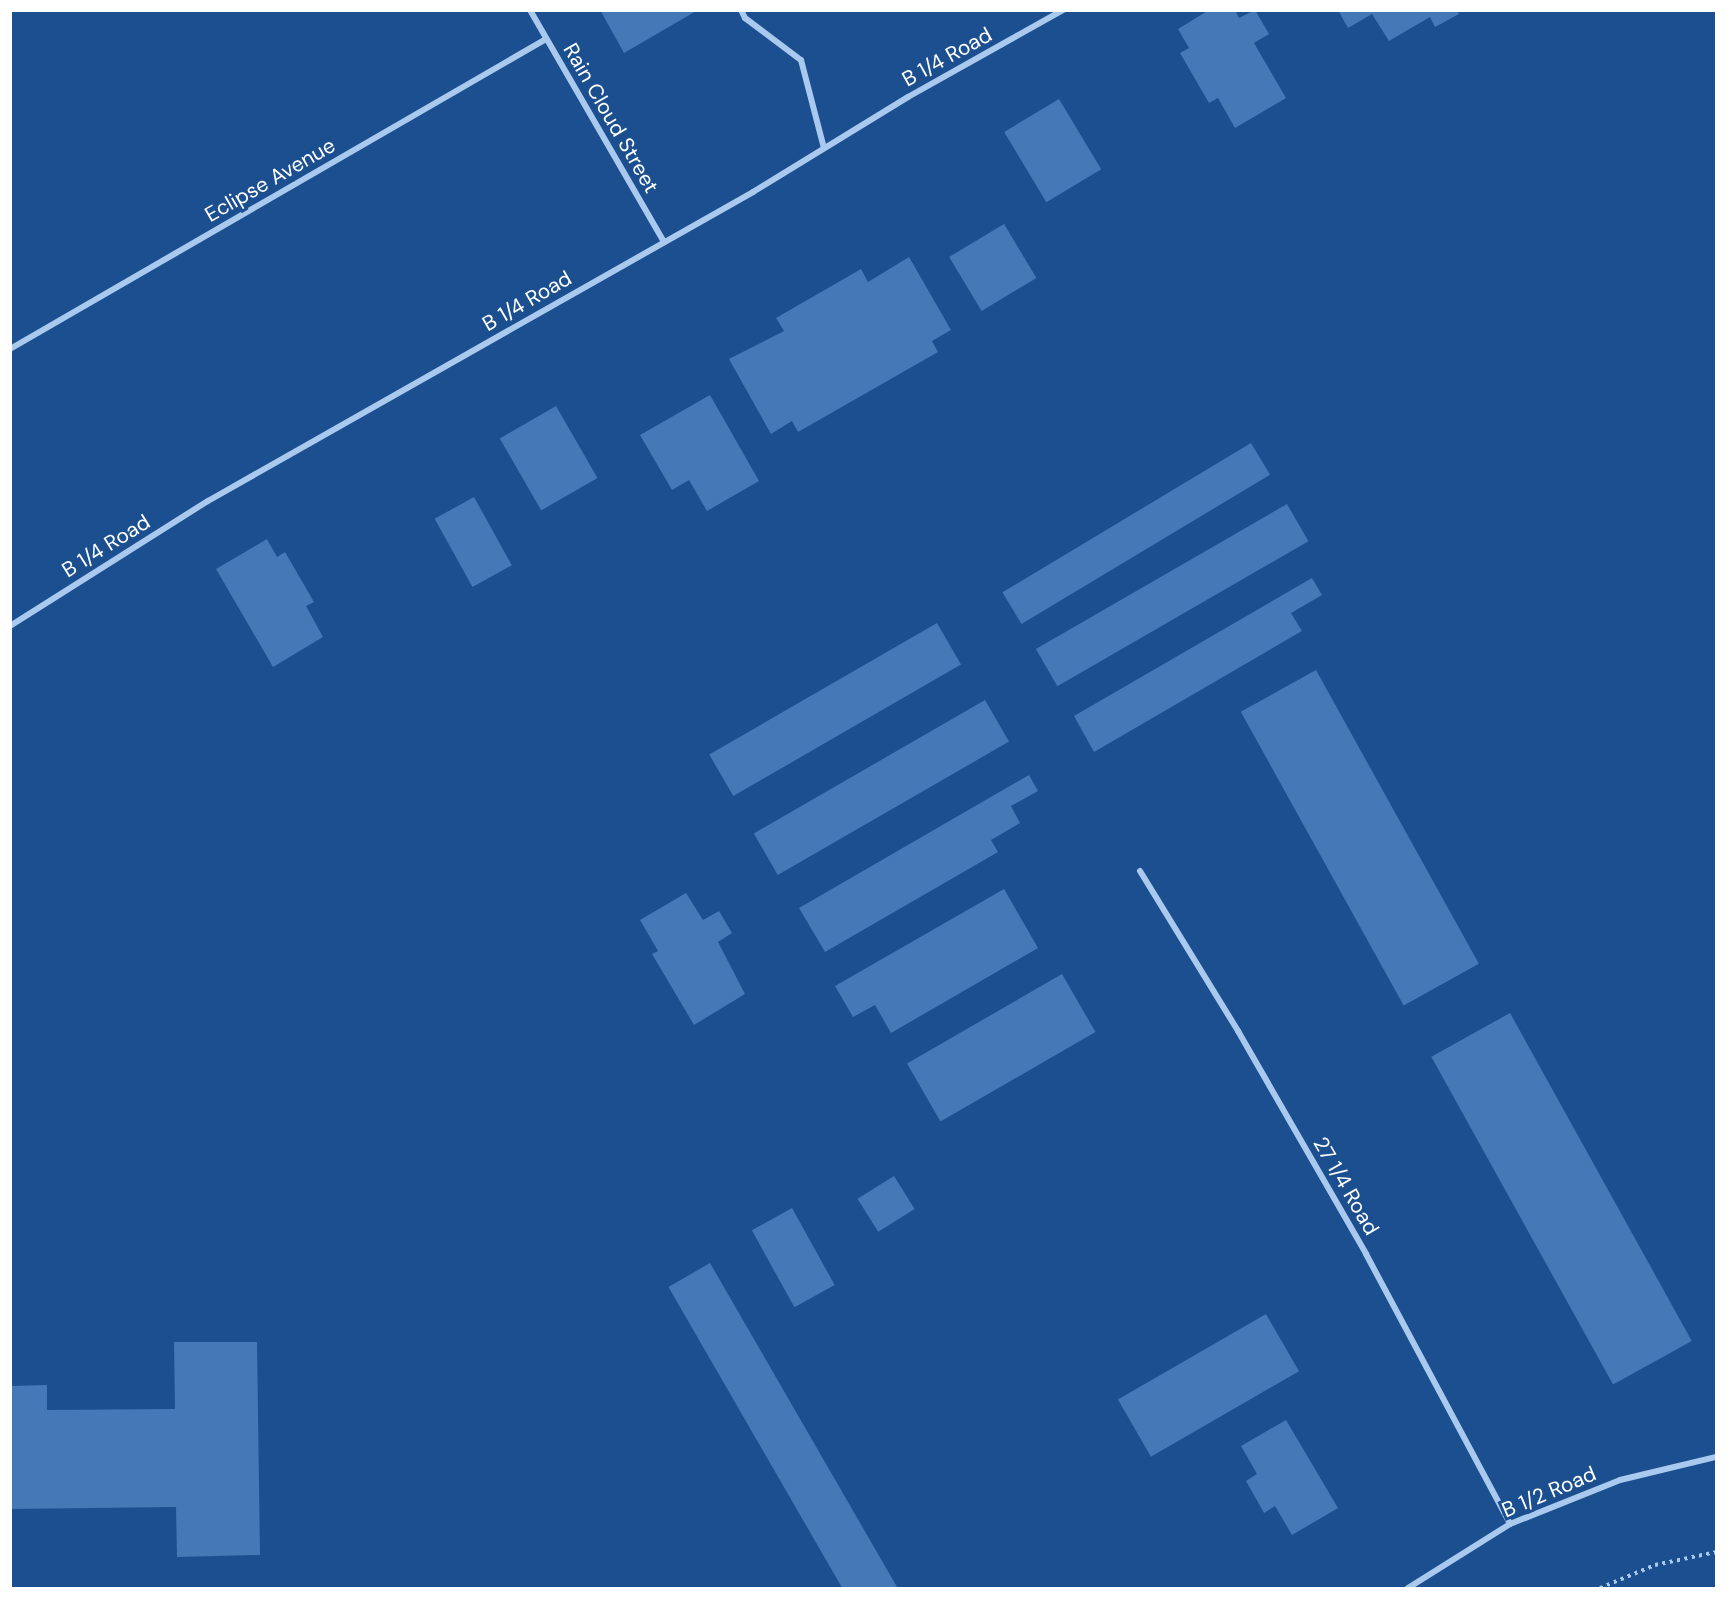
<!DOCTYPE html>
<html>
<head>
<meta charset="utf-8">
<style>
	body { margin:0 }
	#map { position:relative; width:1727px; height:1599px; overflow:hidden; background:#1b4f8f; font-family:"DM Sans",sans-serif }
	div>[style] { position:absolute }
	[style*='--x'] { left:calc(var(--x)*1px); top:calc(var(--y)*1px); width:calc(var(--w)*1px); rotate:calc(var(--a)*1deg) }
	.building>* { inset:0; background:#4478b7; transform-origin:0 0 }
	.path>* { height:4px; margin-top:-2px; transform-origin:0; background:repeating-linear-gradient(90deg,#a9c9ee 0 3px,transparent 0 7.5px) }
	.street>* { height:6px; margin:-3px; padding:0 3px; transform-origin:3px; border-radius:3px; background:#a9c9ee }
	span { translate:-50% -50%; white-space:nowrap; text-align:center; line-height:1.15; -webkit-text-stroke:6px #1b4f8f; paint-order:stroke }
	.street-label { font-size:21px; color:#fff }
	.frame { position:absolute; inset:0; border:12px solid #fff; pointer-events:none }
</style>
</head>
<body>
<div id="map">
	<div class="building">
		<div style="clip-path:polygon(600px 10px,698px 10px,624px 53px)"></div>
		<div style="clip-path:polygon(1209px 10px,1235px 10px,1239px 18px,1255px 10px,1269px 34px,1254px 43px,1286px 98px,1235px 128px,1218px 98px,1209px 103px,1180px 53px,1189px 48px,1178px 29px)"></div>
		<div style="clip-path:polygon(1338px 10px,1457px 10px,1459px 14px,1435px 27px,1430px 17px,1389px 41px,1372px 14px,1348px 28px)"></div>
		<div style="left:1059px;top:99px;width:82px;height:64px;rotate:59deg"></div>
		<div style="left:1004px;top:224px;width:63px;height:64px;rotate:59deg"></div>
		<div style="clip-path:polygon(909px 257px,951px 330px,932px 341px,938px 352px,798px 432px,792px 421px,771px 434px,729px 359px,784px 331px,776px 318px,861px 269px,868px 282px)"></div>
		<div style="clip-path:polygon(710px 395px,759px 481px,707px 511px,689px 480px,672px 490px,640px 435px)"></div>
		<div style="left:556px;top:406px;width:83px;height:65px;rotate:60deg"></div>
		<div style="left:1251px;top:443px;width:37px;height:290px;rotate:59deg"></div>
		<div style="left:474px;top:497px;width:78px;height:45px;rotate:61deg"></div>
		<div style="left:1287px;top:504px;width:43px;height:290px;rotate:60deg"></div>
		<div style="clip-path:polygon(267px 539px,277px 557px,285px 552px,314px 602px,306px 606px,323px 637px,273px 667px,216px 569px)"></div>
		<div style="clip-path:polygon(1312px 578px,1322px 595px,1291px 613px,1302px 631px,1094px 752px,1074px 716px)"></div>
		<div style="left:937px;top:623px;width:48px;height:263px;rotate:60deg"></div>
		<div style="left:1316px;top:670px;width:336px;height:86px;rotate:61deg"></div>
		<div style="left:985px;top:700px;width:48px;height:267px;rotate:60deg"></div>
		<div style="clip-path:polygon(1029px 775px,1038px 791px,1011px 806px,1020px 823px,991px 840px,998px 852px,825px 952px,799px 908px)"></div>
		<div style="clip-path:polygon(1004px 889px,1038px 948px,891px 1033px,875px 1005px,853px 1017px,835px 986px)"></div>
		<div style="clip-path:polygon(686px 893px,703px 920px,719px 911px,732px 933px,718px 942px,745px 994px,694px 1025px,652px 954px,658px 951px,640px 920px)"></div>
		<div style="left:1062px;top:974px;width:67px;height:179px;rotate:60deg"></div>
		<div style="left:1510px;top:1013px;width:375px;height:90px;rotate:61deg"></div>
		<div style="left:894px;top:1176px;width:39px;height:43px;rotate:58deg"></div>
		<div style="left:792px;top:1208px;width:88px;height:46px;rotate:61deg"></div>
		<div style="left:710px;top:1263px;width:375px;height:48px;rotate:60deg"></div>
		<div style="left:1266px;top:1314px;width:66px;height:171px;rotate:60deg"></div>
		<div style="clip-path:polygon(174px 1342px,257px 1342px,260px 1555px,177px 1557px,176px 1507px,10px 1509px,10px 1386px,47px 1385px,47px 1410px,175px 1409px)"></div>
		<div style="clip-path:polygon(1286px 1420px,1338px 1508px,1292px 1535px,1275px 1506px,1264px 1513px,1246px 1481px,1257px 1474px,1241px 1446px)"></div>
	</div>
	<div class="path">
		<div style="--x:1600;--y:1588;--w:60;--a:-22.7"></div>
		<div style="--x:1655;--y:1565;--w:62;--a:-12"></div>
	</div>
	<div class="street">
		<div style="--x:530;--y:10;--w:268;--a:60"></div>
		<div style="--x:741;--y:10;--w:9;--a:63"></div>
		<div style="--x:745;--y:18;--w:70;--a:36.9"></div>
		<div style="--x:801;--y:60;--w:91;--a:75.4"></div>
		<div style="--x:10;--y:349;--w:619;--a:-30.04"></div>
		<div style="--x:10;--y:626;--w:234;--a:-32.3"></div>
		<div style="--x:208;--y:501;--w:627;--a:-29.55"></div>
		<div style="--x:753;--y:192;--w:182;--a:-31.5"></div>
		<div style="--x:908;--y:97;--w:178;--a:-29.3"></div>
		<div style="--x:1140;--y:871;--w:188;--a:58.5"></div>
		<div style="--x:1238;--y:1031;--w:257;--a:60.1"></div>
		<div style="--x:1366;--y:1254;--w:306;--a:61.9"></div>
		<div style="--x:1408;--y:1588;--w:120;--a:-32.1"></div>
		<div style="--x:1510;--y:1524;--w:118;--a:-21.8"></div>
		<div style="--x:1620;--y:1480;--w:99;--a:-13.5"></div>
	</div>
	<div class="street-label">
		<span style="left:947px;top:57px;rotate:-29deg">B 1/4 Road</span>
		<span style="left:611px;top:118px;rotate:60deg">Rain Cloud Street</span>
		<span style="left:270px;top:180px;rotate:-30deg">Eclipse Avenue</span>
		<span style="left:527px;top:301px;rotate:-30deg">B 1/4 Road</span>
		<span style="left:106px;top:546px;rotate:-32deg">B 1/4 Road</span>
		<span style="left:1346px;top:1186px;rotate:60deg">27 1/4 Road</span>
		<span style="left:1549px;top:1492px;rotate:-23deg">B 1/2 Road</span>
	</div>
	<div class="frame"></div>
</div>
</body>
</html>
